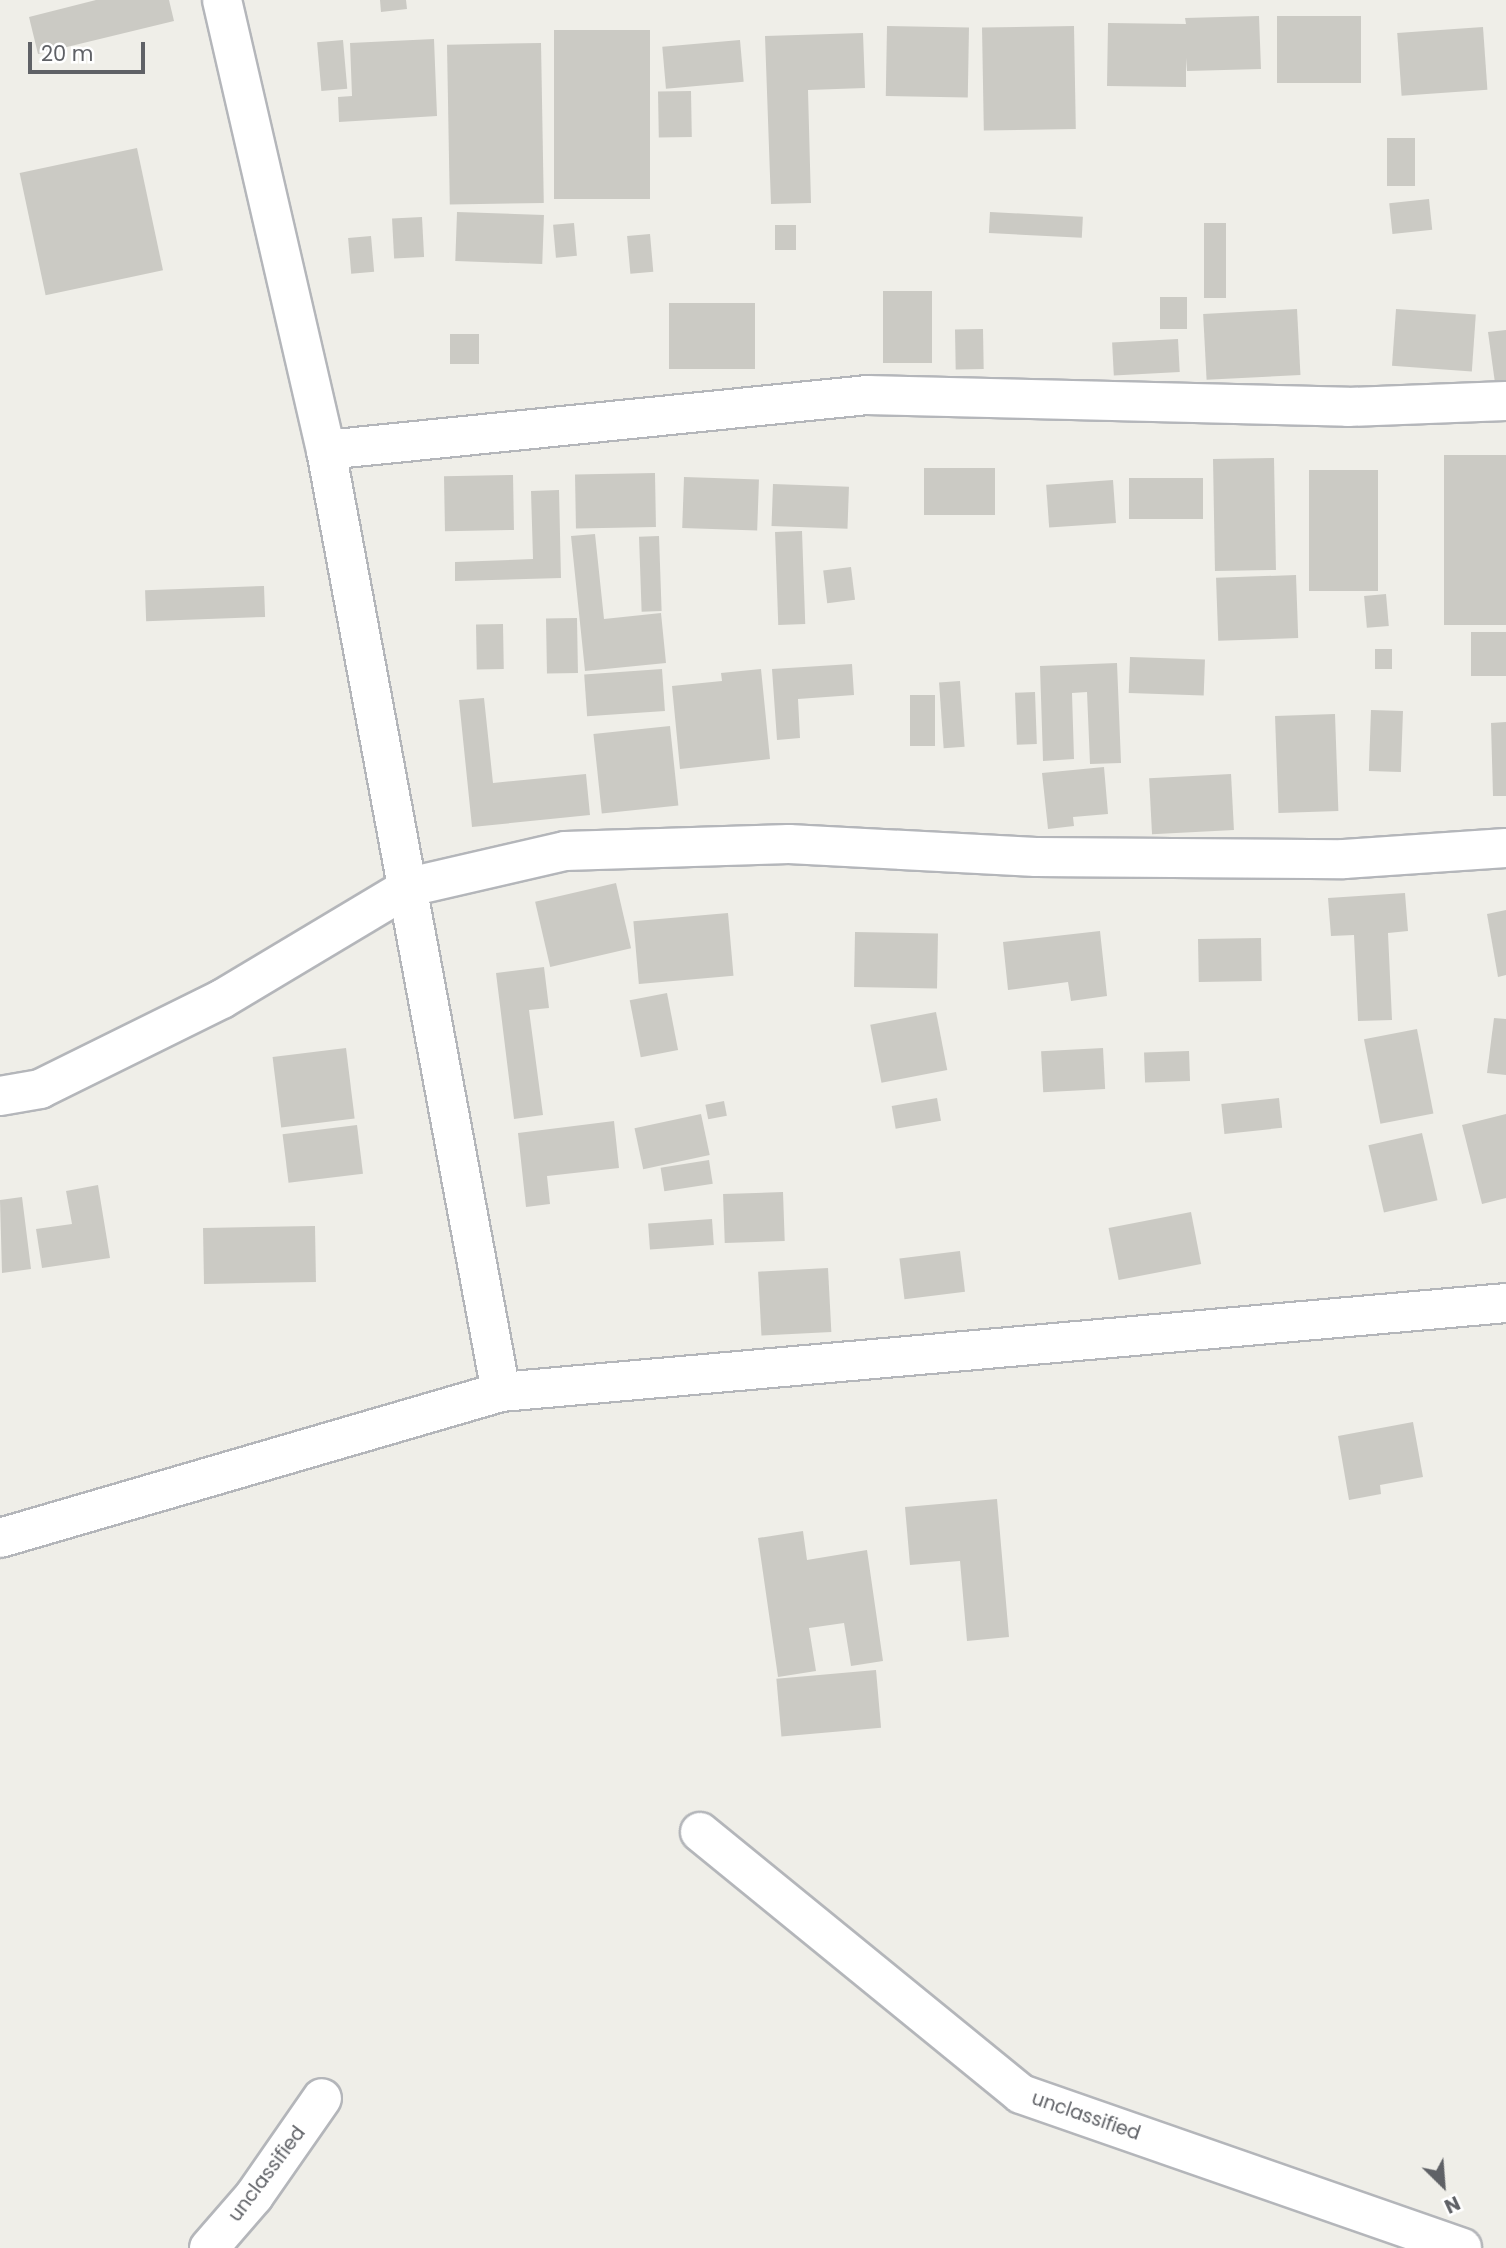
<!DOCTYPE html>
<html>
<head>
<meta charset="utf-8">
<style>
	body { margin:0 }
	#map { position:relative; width:1506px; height:2248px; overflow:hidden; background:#efeee8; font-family:Poppins,sans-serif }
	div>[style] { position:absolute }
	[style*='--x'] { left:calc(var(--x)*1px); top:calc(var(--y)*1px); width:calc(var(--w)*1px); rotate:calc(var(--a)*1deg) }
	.building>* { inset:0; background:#cbcac4; transform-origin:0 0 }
	.roads { filter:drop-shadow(2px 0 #b4b6ba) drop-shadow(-2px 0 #b4b6ba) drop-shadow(0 2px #b4b6ba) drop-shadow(0 -2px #b4b6ba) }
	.street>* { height:38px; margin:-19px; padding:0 19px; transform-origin:19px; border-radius:19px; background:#fff }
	span { translate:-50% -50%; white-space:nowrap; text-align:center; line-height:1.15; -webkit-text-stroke:7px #fff; paint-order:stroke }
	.street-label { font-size:19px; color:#5f6166 }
	.north { position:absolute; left:1408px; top:2150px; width:70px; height:70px; -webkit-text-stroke:5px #fff; paint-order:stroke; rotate:155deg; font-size:19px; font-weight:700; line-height:28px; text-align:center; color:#5f6166 }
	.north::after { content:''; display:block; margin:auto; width:24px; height:32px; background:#5f6166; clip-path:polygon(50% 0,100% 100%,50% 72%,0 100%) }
	.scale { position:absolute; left:28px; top:42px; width:117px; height:32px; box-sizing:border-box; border:4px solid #5f6166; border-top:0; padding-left:9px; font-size:21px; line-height:24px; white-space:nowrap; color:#5f6166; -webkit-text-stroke:5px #fff; paint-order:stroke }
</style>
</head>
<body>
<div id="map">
	<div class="building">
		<div style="clip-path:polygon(96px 0,169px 0,174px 21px,38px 54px,29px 17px)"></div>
		<div style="clip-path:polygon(380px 0,406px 0,407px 9px,381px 12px)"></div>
		<div style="clip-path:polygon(1259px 16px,1261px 69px,1187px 71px,1186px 58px,1186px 87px,1107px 86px,1108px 23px,1186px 24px,1185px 18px)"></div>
		<div style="left:1361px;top:16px;width:67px;height:84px;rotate:90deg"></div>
		<div style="left:887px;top:26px;width:82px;height:70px;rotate:1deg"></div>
		<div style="left:1074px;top:26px;width:103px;height:92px;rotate:89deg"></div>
		<div style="left:1483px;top:27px;width:63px;height:86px;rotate:86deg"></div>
		<div style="left:650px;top:30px;width:169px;height:96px;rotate:90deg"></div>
		<div style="clip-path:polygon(863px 33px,865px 88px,808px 90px,811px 203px,771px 204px,765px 36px)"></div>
		<div style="clip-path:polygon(434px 39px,437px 116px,339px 122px,338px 97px,352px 96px,350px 43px)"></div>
		<div style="left:343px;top:40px;width:49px;height:26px;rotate:85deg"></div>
		<div style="left:740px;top:40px;width:42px;height:78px;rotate:85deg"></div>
		<div style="left:541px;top:43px;width:160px;height:94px;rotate:89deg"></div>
		<div style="left:691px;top:91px;width:46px;height:33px;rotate:89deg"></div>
		<div style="left:1387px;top:138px;width:28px;height:48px"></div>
		<div style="left:137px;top:148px;width:125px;height:120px;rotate:78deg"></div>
		<div style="left:1429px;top:199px;width:31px;height:40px;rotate:84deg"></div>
		<div style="left:457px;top:212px;width:87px;height:49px;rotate:2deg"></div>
		<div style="left:990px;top:212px;width:93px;height:21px;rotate:3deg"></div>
		<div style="left:422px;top:217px;width:40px;height:30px;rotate:87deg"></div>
		<div style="left:574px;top:223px;width:33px;height:21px;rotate:85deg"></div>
		<div style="left:1204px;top:223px;width:22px;height:75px"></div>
		<div style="left:775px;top:225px;width:21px;height:25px"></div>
		<div style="left:650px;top:234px;width:38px;height:23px;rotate:85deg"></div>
		<div style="left:371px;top:236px;width:36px;height:23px;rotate:85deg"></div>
		<div style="left:883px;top:291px;width:49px;height:72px"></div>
		<div style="left:1160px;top:297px;width:27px;height:32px"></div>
		<div style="left:669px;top:303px;width:86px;height:66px"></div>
		<div style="left:1297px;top:309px;width:66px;height:94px;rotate:87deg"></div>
		<div style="left:1396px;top:309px;width:80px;height:57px;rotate:4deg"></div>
		<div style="left:983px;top:329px;width:40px;height:28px;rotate:89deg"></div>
		<div style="clip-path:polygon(1506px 330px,1506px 382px,1495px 383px,1488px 332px)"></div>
		<div style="left:450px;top:334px;width:29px;height:30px"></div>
		<div style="left:1178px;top:339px;width:33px;height:66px;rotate:87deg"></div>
		<div style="left:1506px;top:455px;width:170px;height:62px;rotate:90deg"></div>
		<div style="left:1274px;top:458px;width:112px;height:61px;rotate:89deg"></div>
		<div style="left:924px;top:468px;width:71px;height:47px"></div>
		<div style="left:1378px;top:470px;width:121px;height:69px;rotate:90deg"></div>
		<div style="left:655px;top:473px;width:54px;height:80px;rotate:89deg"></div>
		<div style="left:513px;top:475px;width:55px;height:69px;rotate:89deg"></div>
		<div style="left:684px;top:477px;width:75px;height:51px;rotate:2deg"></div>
		<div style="left:1203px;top:478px;width:41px;height:74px;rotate:90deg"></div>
		<div style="left:1113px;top:480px;width:43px;height:67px;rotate:86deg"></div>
		<div style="left:773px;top:484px;width:76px;height:42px;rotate:2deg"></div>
		<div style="clip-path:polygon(559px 490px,561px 578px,455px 581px,455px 562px,533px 559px,531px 491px)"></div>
		<div style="left:802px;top:531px;width:93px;height:27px;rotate:88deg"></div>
		<div style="clip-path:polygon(595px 534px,604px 619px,661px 613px,666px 663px,585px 671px,571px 536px)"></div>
		<div style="left:659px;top:536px;width:75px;height:20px;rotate:88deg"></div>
		<div style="left:851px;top:567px;width:33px;height:28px;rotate:83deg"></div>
		<div style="left:1296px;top:575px;width:63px;height:80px;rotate:88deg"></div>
		<div style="left:264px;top:586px;width:31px;height:119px;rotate:88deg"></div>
		<div style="left:1386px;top:594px;width:32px;height:22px;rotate:85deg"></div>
		<div style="left:577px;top:618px;width:55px;height:31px;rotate:89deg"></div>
		<div style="left:503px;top:624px;width:45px;height:27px;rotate:89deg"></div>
		<div style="left:1471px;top:632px;width:35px;height:44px"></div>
		<div style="left:1392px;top:649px;width:20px;height:17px;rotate:90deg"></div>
		<div style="left:1130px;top:657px;width:75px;height:36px;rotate:2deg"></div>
		<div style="clip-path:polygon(1117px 663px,1121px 763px,1090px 764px,1087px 692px,1072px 693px,1074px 759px,1043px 761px,1040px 666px)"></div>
		<div style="clip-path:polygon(852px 664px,854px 695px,798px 699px,800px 738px,777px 740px,772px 669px)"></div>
		<div style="left:662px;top:669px;width:42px;height:78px;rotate:86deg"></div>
		<div style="clip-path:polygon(761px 669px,770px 759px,680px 769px,672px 686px,722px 681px,721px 673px)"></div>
		<div style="left:960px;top:681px;width:66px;height:21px;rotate:86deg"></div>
		<div style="left:1035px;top:692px;width:52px;height:20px;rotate:88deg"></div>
		<div style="left:910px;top:695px;width:25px;height:51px"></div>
		<div style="clip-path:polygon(484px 698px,493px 783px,586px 774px,590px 815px,472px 827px,459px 700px)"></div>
		<div style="left:1371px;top:710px;width:32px;height:61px;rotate:2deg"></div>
		<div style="left:1335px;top:714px;width:97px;height:60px;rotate:88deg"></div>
		<div style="clip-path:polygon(1506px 722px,1506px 796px,1493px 796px,1491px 723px)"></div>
		<div style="left:670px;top:726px;width:80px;height:77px;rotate:84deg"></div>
		<div style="clip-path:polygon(1104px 767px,1108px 814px,1073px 817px,1074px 826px,1048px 829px,1042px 773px)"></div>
		<div style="left:1231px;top:774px;width:56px;height:82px;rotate:87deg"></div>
		<div style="left:616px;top:883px;width:67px;height:83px;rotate:77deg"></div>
		<div style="clip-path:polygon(1405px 893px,1408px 931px,1388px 933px,1392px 1020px,1358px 1021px,1354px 935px,1331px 936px,1328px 898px)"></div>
		<div style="clip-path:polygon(1506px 910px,1506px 975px,1498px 977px,1487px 914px)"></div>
		<div style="left:728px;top:913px;width:63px;height:95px;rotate:85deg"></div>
		<div style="clip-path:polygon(1100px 931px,1107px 996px,1071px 1001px,1068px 982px,1008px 990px,1003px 942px)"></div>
		<div style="left:855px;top:932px;width:83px;height:55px;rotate:1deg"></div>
		<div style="left:1261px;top:938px;width:43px;height:63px;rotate:89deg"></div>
		<div style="clip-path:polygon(544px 967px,549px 1008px,529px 1010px,543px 1115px,514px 1119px,496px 973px)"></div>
		<div style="left:667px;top:993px;width:58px;height:38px;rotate:79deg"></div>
		<div style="left:936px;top:1012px;width:59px;height:67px;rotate:79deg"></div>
		<div style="clip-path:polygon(1494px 1018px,1506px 1019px,1506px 1075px,1487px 1073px)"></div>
		<div style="left:1417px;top:1029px;width:86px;height:54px;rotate:79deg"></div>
		<div style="left:346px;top:1048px;width:71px;height:74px;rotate:83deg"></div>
		<div style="left:1103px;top:1048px;width:41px;height:62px;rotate:87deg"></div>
		<div style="left:1189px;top:1051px;width:30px;height:45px;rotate:88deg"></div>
		<div style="left:937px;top:1098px;width:23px;height:46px;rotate:80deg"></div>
		<div style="left:1279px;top:1098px;width:30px;height:58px;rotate:84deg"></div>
		<div style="left:724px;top:1101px;width:15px;height:19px;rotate:79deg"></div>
		<div style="left:701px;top:1114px;width:42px;height:68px;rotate:78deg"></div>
		<div style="clip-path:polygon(1506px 1114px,1506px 1198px,1482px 1204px,1462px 1125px)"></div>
		<div style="clip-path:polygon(614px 1121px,619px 1168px,547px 1176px,550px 1204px,526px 1207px,518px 1133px)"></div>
		<div style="left:357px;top:1125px;width:49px;height:75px;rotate:83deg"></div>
		<div style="left:1422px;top:1133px;width:69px;height:55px;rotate:77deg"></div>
		<div style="left:709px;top:1160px;width:24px;height:49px;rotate:81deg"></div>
		<div style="clip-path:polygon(98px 1185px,110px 1258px,42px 1268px,36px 1229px,72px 1224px,66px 1191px)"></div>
		<div style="left:783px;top:1192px;width:49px;height:60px;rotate:88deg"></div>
		<div style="clip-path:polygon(22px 1197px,31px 1269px,2px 1273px,0 1200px)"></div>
		<div style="left:1191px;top:1212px;width:53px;height:84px;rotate:79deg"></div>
		<div style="left:712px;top:1219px;width:26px;height:64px;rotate:86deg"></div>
		<div style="left:315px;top:1226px;width:56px;height:112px;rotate:89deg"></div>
		<div style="left:960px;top:1251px;width:41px;height:61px;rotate:83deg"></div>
		<div style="left:828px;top:1268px;width:64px;height:70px;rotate:87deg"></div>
		<div style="clip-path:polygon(1413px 1422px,1423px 1477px,1380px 1485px,1381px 1494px,1349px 1500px,1338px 1436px)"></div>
		<div style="clip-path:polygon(997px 1499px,1009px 1637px,967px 1641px,960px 1561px,910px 1565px,905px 1507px)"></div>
		<div style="clip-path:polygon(803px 1531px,807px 1560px,867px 1550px,883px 1661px,851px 1666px,844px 1623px,809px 1628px,816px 1671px,778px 1677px,758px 1538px)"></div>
		<div style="left:876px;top:1670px;width:58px;height:100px;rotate:85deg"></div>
	</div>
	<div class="roads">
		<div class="street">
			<div style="--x:222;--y:0;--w:462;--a:77"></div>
			<div style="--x:326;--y:450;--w:958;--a:79.48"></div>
			<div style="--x:326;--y:450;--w:544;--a:-5.8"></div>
			<div style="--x:867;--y:395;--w:481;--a:1.4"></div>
			<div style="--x:1348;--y:407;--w:158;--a:-2.2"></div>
			<div style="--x:0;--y:1096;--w:41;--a:-9.9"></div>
			<div style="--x:40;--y:1089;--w:203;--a:-26.3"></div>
			<div style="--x:222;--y:999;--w:218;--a:-30.9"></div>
			<div style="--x:409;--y:887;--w:160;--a:-13"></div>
			<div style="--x:565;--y:851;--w:224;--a:-1.8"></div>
			<div style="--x:789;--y:844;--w:247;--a:3"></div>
			<div style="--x:1036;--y:857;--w:308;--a:0.4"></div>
			<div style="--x:1344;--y:859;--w:162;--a:-3.9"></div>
			<div style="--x:0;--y:1538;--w:522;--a:-16.25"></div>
			<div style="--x:501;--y:1392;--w:1009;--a:-5.06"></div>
			<div style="--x:700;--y:1832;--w:414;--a:39.2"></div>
			<div style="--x:1021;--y:2094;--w:467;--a:19.2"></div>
			<div style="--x:209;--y:2248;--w:69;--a:-49.1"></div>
			<div style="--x:254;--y:2196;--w:119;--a:-55.2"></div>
		</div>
	</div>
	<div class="street-label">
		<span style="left:1086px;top:2116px;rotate:19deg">unclassified</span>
		<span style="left:267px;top:2174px;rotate:-53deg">unclassified</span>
	</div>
	<div class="north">N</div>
	<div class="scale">20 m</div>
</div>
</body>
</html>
